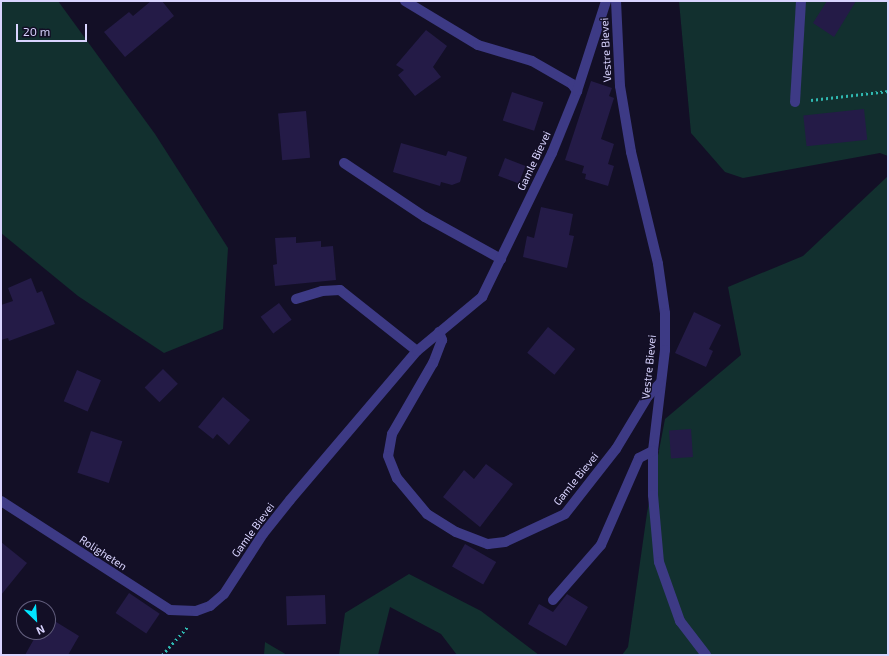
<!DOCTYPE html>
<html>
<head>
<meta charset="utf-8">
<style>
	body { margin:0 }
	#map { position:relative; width:889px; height:656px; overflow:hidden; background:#130f26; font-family:"Exo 2",sans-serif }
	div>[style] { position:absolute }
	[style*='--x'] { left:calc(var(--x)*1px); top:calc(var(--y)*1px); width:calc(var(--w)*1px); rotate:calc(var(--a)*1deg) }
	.green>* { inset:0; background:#12302f }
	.building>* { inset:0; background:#241b47; transform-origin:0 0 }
	.path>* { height:2.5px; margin-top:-1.25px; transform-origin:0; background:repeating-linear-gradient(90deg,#2fb8b0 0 2px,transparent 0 5px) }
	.minor>* { height:10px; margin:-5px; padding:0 5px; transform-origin:5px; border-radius:5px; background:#3d3a85 }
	span { translate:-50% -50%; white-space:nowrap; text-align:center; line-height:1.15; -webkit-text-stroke:3px #130f26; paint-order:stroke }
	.street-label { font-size:11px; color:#d9d4ff }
	.frame { position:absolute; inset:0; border:2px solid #d9d4ff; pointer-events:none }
	.north { position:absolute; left:16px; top:600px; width:40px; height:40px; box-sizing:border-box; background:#130f26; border:1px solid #625e7d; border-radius:50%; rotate:155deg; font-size:11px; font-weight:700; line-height:16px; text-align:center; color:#d9d4ff }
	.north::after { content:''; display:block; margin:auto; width:14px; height:18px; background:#00e5ff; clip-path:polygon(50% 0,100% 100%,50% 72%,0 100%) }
	.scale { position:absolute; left:16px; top:24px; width:71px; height:18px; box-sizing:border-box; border:2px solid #d9d4ff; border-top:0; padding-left:5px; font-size:12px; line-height:14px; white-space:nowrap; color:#d9d4ff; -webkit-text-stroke:3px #130f26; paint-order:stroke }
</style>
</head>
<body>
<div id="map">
	<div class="green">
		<div style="clip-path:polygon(1px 1px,58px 1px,155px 134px,228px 248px,223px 329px,164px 353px,78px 296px,1px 233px)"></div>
		<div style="clip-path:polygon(679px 1px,888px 1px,888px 156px,880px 153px,743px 178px,725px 172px,691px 133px)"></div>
		<div style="clip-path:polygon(888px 176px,888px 655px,622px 655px,628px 647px,647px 513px,665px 419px,741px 355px,728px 287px,803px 256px)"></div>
		<div style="clip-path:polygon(409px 574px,481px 611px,539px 655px,457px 655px,441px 634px,390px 607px,378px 655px,339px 655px,345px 613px)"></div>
		<div style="clip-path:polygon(265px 642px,287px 655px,264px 655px)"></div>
	</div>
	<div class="building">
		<div style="clip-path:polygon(151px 1px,162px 1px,174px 16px,125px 57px,104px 32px,129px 12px,133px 16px)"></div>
		<div style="clip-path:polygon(827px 1px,856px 1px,834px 37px,813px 23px)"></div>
		<div style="clip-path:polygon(426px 30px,447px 46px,433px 67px,441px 77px,415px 96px,398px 75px,404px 70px,396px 65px)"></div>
		<div style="clip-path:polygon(591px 81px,612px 88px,609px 96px,614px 98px,601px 139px,614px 144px,608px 164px,614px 166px,608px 186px,585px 179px,586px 174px,582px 173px,584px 166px,565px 160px)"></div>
		<div style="left:512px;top:92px;width:33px;height:30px;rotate:18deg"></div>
		<div style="left:864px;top:109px;width:31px;height:61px;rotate:84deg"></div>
		<div style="left:306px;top:111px;width:47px;height:28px;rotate:85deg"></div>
		<div style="clip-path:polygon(401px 143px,446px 156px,448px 151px,467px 157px,460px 182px,452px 185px,441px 182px,440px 186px,393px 172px)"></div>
		<div style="left:505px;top:158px;width:22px;height:19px;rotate:21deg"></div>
		<div style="clip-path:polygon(541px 207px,573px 214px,569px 235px,574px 236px,567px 268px,523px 257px,527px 236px,534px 238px)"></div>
		<div style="clip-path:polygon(296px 237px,296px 243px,321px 241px,321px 247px,333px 246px,336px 280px,275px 286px,273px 265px,277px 264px,275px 238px)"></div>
		<div style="clip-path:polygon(31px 278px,37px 293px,42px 291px,55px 324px,9px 341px,8px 338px,1px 340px,1px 305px,13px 301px,8px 288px)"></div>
		<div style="left:279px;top:303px;width:21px;height:23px;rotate:53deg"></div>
		<div style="clip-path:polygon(694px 312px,721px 325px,709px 349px,713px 351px,706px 367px,675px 353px)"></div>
		<div style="left:548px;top:327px;width:35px;height:33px;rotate:39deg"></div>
		<div style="left:163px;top:369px;width:21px;height:26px;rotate:45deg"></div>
		<div style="left:77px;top:370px;width:26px;height:34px;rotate:23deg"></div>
		<div style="clip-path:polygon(223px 397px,250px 420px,229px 445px,217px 434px,213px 439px,198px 427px)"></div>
		<div style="left:691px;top:429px;width:28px;height:22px;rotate:86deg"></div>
		<div style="left:91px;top:431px;width:33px;height:44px;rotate:18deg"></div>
		<div style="clip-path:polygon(486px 464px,513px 484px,480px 527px,443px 497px,464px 470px,474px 479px)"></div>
		<div style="clip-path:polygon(1px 542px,27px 563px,1px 595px)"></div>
		<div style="left:465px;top:544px;width:36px;height:26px;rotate:30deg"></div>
		<div style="left:129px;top:593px;width:37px;height:24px;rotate:34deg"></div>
		<div style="clip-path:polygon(567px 594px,588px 607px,566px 646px,528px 624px,539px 604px,553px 612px)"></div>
		<div style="left:325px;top:595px;width:29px;height:39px;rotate:88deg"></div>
		<div style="clip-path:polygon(48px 617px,79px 636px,68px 655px,25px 655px,38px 632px,48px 632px)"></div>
	</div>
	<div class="path">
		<div style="--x:811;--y:100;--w:78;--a:-6.7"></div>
		<div style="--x:162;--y:655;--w:38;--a:-48"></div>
	</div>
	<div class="minor">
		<div style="--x:405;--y:1;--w:85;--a:31.1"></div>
		<div style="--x:478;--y:45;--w:56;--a:16.5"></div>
		<div style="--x:532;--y:61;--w:46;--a:29.9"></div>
		<div style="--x:572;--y:84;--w:9;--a:54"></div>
		<div style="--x:616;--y:1;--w:85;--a:87.3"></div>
		<div style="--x:620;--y:86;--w:67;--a:80.5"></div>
		<div style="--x:631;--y:152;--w:115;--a:76.4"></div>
		<div style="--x:658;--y:264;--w:49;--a:81.9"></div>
		<div style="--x:665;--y:313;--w:37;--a:90"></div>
		<div style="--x:665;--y:350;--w:102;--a:96.8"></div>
		<div style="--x:653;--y:451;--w:44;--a:90"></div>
		<div style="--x:653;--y:495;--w:67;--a:84.9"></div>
		<div style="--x:659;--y:562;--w:63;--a:70.4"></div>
		<div style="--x:680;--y:621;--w:43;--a:52.6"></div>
		<div style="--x:795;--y:102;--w:101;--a:-86.6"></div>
		<div style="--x:344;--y:163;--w:97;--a:33.7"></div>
		<div style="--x:425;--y:217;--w:87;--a:28.9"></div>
		<div style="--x:296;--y:299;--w:27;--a:-17"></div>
		<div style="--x:322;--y:291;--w:18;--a:-3"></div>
		<div style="--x:340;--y:290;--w:98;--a:38.4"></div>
		<div style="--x:439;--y:332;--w:9;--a:69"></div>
		<div style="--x:442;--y:340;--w:25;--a:111"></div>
		<div style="--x:433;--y:363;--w:82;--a:120"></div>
		<div style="--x:392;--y:434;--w:22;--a:100"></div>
		<div style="--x:388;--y:456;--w:24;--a:68"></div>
		<div style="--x:397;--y:478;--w:47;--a:50.2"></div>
		<div style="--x:427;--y:514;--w:34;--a:32"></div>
		<div style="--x:456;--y:532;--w:34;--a:21"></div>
		<div style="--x:488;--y:544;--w:17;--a:-7"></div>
		<div style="--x:505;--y:542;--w:66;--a:-25"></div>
		<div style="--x:565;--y:514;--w:83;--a:-51.9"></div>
		<div style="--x:616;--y:449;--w:62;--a:-58.9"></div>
		<div style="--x:648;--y:396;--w:18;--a:-47"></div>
		<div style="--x:1;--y:501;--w:201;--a:32.8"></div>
		<div style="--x:170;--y:610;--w:26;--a:2"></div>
		<div style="--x:196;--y:611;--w:15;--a:-20"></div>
		<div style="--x:210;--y:606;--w:18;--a:-41"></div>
		<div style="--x:224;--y:594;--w:72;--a:-57"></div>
		<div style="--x:263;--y:534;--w:43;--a:-51.5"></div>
		<div style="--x:290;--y:500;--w:196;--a:-49.6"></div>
		<div style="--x:417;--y:351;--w:85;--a:-39.7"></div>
		<div style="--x:482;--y:297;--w:160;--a:-64.1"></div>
		<div style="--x:552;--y:153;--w:67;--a:-68"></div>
		<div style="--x:577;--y:91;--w:95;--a:-72.1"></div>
		<div style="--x:553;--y:600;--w:73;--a:-48.9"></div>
		<div style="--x:601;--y:545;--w:95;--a:-66.4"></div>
		<div style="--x:639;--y:458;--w:16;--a:-27"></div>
	</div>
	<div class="street-label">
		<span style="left:606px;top:50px;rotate:-93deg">Vestre Bievei</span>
		<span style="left:534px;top:161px;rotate:-65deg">Gamle Bievei</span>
		<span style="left:649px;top:367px;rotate:-84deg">Vestre Bievei</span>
		<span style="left:576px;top:479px;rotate:-51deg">Gamle Bievei</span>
		<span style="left:253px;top:530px;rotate:-54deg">Gamle Bievei</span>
		<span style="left:103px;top:553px;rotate:33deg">Roligheten</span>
	</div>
	<div class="frame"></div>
	<div class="north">N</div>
	<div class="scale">20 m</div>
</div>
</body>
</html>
